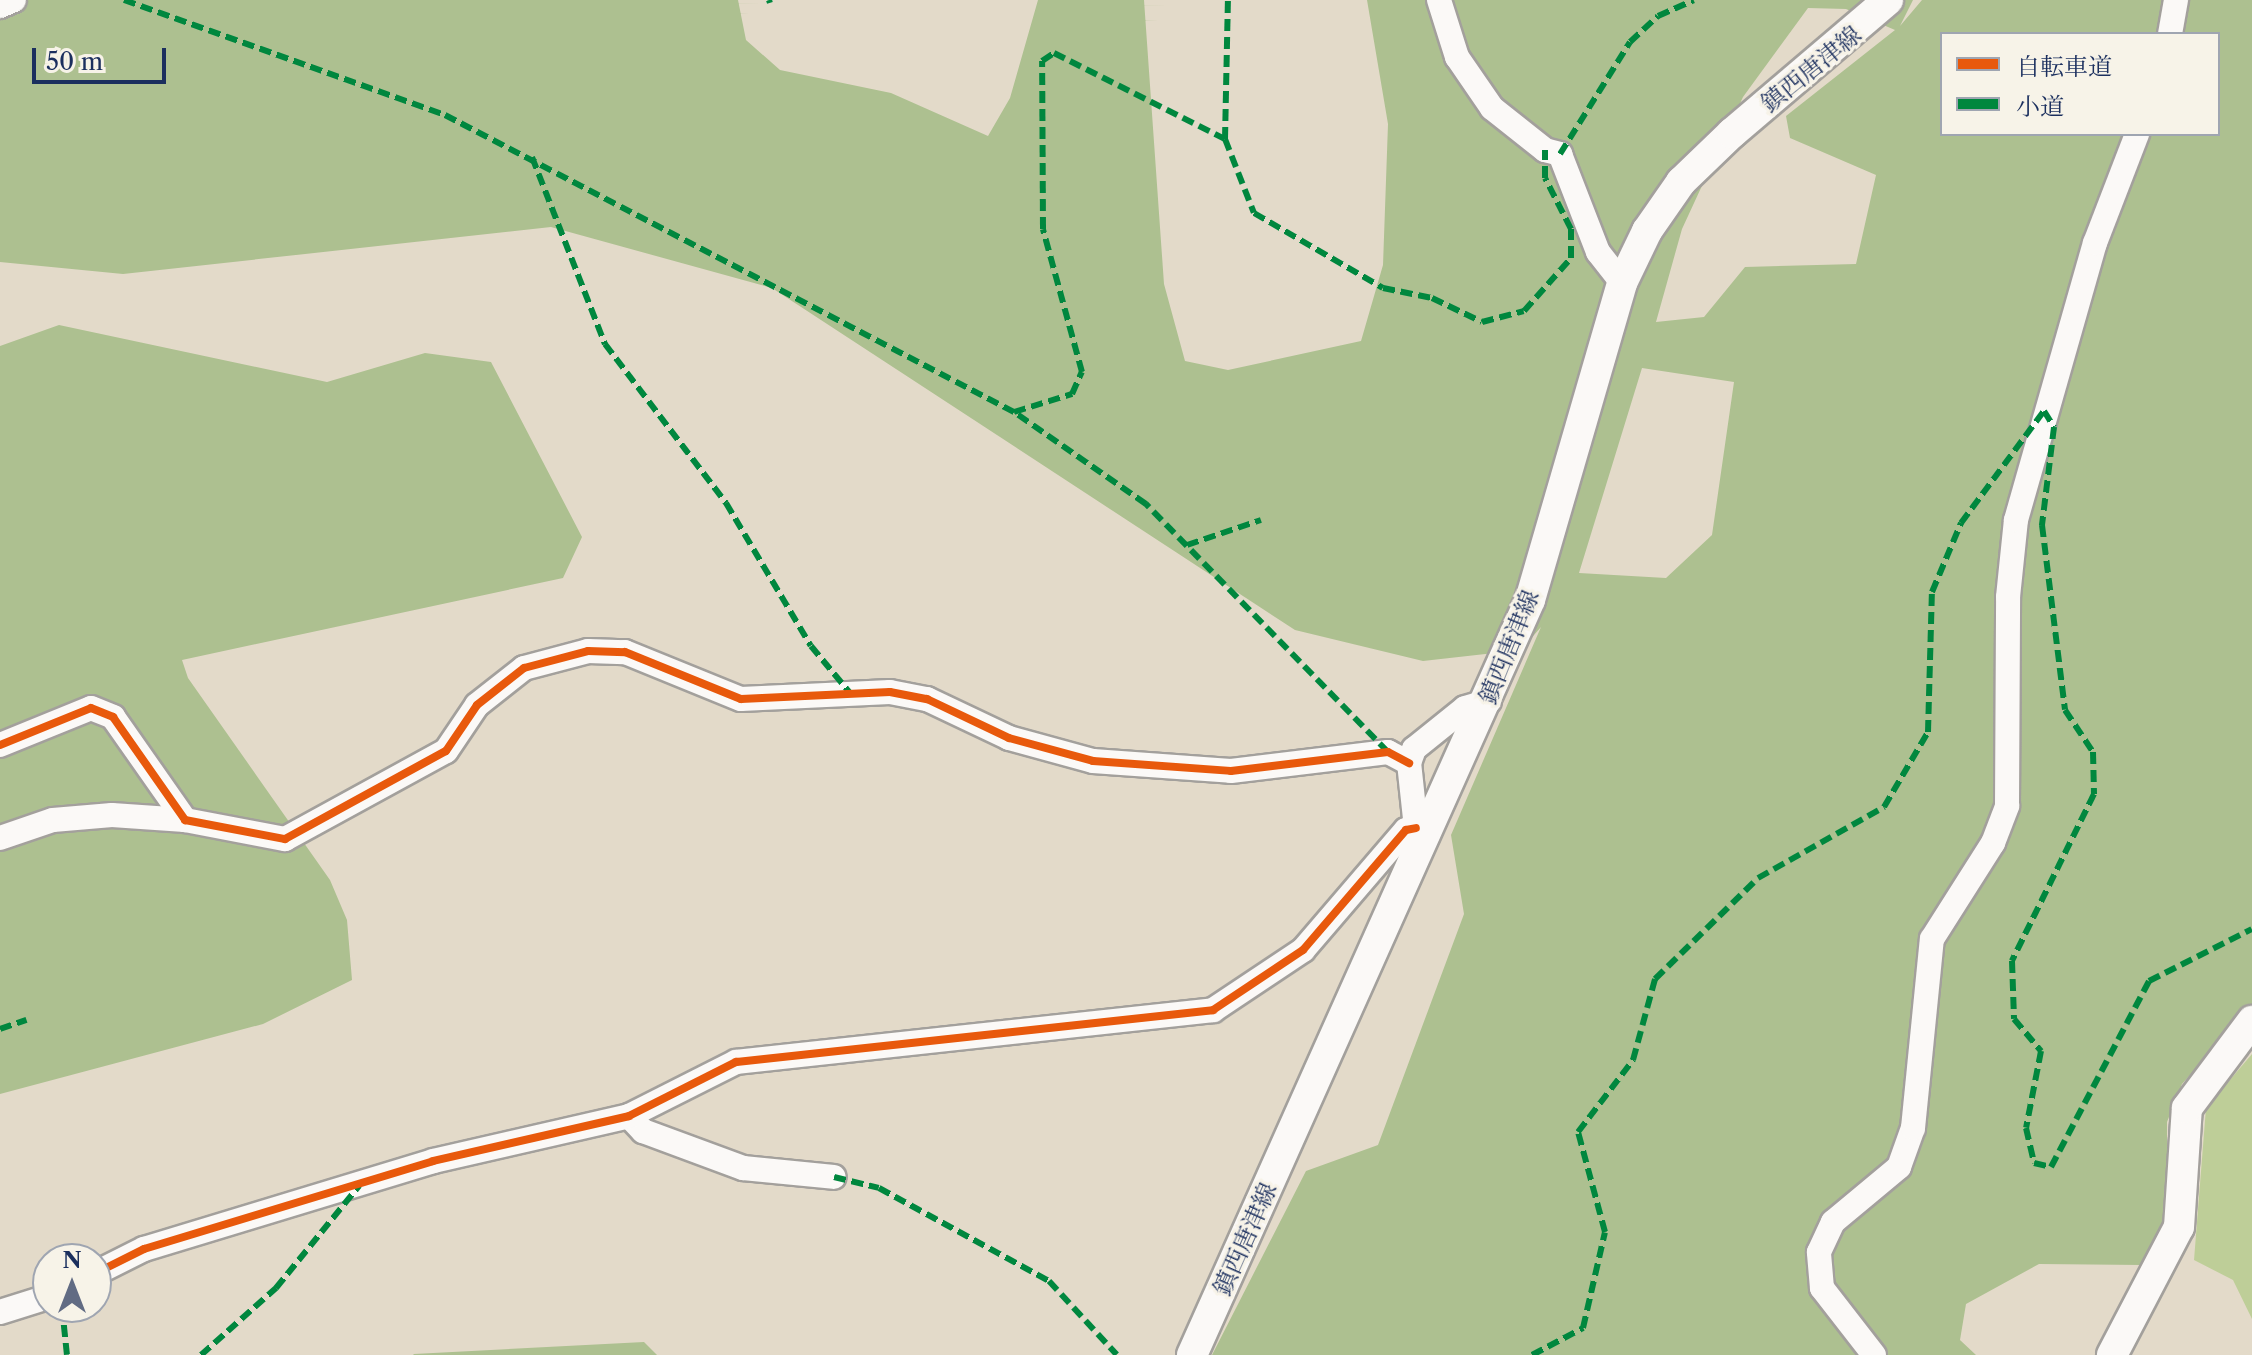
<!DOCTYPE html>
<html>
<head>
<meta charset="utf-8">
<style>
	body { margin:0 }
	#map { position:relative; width:2252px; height:1355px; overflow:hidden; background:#e3dac9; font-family:"Libre Caslon Text","Noto Serif JP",serif }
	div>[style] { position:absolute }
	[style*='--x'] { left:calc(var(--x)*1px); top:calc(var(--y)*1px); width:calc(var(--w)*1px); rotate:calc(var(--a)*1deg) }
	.green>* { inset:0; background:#bece98 }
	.forest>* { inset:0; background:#adc090 }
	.roads { filter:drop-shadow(2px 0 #a3a09c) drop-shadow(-2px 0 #a3a09c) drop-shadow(0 2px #a3a09c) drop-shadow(0 -2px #a3a09c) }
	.minor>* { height:24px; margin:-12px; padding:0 12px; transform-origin:12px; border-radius:12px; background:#fbf9f7 }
	.major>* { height:30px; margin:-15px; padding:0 15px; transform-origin:15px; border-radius:15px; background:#fbf9f7 }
	.quiet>* { height:6px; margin-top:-3px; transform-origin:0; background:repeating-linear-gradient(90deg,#00873e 0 12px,transparent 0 18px) }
	.cycleway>* { height:8px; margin:-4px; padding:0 4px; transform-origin:4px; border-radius:4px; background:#e8590c }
	span { translate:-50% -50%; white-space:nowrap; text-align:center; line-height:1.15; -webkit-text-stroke:6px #f7f3e8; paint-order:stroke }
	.street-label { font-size:24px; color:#1b2f5e }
	.legend { position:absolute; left:1940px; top:32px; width:280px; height:104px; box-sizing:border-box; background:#f7f3e8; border:2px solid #9fa5b1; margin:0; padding:10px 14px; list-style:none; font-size:24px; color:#1b2f5e }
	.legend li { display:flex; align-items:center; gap:16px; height:40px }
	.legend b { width:40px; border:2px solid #9fa5b1 }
	.north { position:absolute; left:32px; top:1243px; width:80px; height:80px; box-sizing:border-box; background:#f7f3e8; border:2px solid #9fa5b1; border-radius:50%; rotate:0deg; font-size:22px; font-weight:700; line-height:32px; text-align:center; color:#1b2f5e }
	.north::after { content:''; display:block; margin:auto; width:28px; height:36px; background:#616b83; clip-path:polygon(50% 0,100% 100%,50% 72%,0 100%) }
	.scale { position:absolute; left:32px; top:48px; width:134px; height:36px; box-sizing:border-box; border:4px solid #1b2f5e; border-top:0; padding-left:10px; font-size:24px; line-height:28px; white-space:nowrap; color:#1b2f5e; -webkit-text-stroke:6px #f7f3e8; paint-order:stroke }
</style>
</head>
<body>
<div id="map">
	<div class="green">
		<div style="clip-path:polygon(2252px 1054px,2252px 1319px,2233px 1280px,2194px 1260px,2206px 1108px)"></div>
	</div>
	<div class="forest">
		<div style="clip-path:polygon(evenodd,0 0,738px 0,746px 40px,780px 70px,891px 93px,988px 136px,1010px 98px,1038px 0,1144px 0,1164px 284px,1185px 361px,1228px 370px,1361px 341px,1383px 265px,1388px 124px,1367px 0,1913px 0,1900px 26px,1922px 0,2252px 0,2252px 1006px,2182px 1084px,2167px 1122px,2167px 1213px,2142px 1265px,2039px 1264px,1966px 1304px,1960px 1340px,1976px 1355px,1212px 1355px,1306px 1171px,1378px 1145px,1464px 914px,1451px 835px,1541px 627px,1521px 650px,1423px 661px,1295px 630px,772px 288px,551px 227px,123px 274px,0 262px,0 0,1808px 8px,1846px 9px,1895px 30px,1786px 116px,1790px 138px,1876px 175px,1856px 264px,1745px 267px,1704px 317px,1656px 322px,1682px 229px,1743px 97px,1808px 8px,0 0,1942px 34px,2218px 34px,2218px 134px,1942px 134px,1942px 34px,0 0,1642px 368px,1734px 382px,1712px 535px,1666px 578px,1579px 573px,1642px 368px)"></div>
		<div style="clip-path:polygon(59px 325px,327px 382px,425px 353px,491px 362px,582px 537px,563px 578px,182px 660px,188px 678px,330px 880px,347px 920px,352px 980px,263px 1024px,0 1094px,0 346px)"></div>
		<div style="clip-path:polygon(644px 1342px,657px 1355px,413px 1355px,414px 1354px)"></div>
	</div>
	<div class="roads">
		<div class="minor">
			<div style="--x:1439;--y:0;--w:60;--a:72.5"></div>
			<div style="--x:1457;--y:57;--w:62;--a:55.5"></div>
			<div style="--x:1492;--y:108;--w:68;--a:38.4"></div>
			<div style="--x:1545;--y:150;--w:16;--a:15"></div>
			<div style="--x:1560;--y:154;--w:105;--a:68.8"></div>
			<div style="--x:1598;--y:252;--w:39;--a:52"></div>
			<div style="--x:0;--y:6;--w:15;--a:-23"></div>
			<div style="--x:2170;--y:34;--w:35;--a:-80"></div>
			<div style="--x:0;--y:745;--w:98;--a:-22.1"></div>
			<div style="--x:91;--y:708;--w:24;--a:22"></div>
			<div style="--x:113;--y:717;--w:126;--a:55"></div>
			<div style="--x:185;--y:820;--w:102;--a:10.8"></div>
			<div style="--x:285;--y:839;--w:183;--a:-28.7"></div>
			<div style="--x:446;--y:751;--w:55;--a:-56"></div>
			<div style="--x:477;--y:705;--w:60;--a:-38.2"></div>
			<div style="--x:524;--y:668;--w:66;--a:-14.9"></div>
			<div style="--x:588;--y:651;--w:37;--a:2"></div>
			<div style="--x:625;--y:652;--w:125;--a:22.1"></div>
			<div style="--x:741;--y:699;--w:149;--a:-2.7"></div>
			<div style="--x:890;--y:692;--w:38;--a:11"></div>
			<div style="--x:927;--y:699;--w:91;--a:25.4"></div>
			<div style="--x:1009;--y:738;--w:87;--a:15.3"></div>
			<div style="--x:1093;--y:761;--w:138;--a:4.1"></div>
			<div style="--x:1231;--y:771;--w:158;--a:-6.9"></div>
			<div style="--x:1388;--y:752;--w:24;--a:28"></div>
			<div style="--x:1428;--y:834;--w:13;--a:-153"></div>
			<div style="--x:1416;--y:828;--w:65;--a:-96.1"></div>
			<div style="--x:1409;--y:763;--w:15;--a:-70"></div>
			<div style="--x:1414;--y:749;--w:65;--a:-38.8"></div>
			<div style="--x:1465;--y:708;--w:25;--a:-16"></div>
			<div style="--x:0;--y:838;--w:56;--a:-18.8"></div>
			<div style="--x:53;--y:820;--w:59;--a:-4.8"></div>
			<div style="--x:112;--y:815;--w:73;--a:3.9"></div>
			<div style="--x:629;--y:1116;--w:21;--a:47"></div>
			<div style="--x:643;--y:1131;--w:107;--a:20.3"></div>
			<div style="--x:743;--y:1168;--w:91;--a:5.6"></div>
			<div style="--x:96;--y:1273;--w:54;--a:-26.6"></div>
			<div style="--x:144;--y:1249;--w:302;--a:-16.9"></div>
			<div style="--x:433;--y:1161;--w:201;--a:-12.9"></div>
			<div style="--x:629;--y:1116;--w:120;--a:-26.8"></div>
			<div style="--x:736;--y:1062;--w:480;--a:-6.2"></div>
			<div style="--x:1213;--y:1010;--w:108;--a:-33.7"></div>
			<div style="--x:1303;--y:950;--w:158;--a:-49.4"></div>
			<div style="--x:1406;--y:830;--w:10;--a:-11"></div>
			<div style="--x:0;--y:1312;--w:50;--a:-17.4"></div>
			<div style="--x:1874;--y:1355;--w:85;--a:-127.8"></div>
			<div style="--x:1822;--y:1288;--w:36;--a:-95"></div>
			<div style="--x:1819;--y:1252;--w:33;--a:-65"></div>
			<div style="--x:1833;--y:1222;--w:86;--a:-39.8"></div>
			<div style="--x:1899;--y:1167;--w:41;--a:-70.3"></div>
			<div style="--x:1913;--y:1128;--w:190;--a:-84.3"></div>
			<div style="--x:1932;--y:939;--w:114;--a:-57.6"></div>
			<div style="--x:1993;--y:843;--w:40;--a:-69"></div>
			<div style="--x:2007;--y:806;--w:209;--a:-89.7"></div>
			<div style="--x:2008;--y:597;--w:77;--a:-84.1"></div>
			<div style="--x:2016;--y:520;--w:288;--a:-74.1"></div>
			<div style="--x:2095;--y:243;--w:117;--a:-68.9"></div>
		</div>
		<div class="major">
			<div style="--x:1192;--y:1355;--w:827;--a:-65.88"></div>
			<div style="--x:1530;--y:600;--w:330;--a:-73.8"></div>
			<div style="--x:1622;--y:283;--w:58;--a:-64.3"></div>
			<div style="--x:1647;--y:231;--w:60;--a:-55.2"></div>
			<div style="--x:1681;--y:182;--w:71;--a:-43.9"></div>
			<div style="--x:1732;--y:133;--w:205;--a:-40.4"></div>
			<div style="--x:2112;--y:1355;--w:144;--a:-62.4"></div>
			<div style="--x:2179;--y:1227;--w:119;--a:-86.2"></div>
			<div style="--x:2187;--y:1108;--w:109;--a:-53.2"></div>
		</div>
	</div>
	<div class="quiet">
		<div style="--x:124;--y:0;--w:341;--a:19.7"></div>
		<div style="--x:445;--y:115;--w:642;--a:27.56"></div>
		<div style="--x:769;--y:0;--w:3;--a:72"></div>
		<div style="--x:1225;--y:139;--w:139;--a:-88.8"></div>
		<div style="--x:1560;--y:154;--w:132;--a:-58"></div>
		<div style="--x:1630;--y:42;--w:38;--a:-43"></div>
		<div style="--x:1658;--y:16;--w:39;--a:-24"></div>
		<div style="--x:532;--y:157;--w:201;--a:68.7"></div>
		<div style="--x:605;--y:344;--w:200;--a:52.7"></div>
		<div style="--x:726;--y:503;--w:166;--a:59.3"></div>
		<div style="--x:811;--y:646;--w:61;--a:50.3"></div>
		<div style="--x:1187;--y:545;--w:78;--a:-18.7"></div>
		<div style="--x:1388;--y:752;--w:347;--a:-134.3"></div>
		<div style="--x:1146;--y:504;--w:161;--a:-145.1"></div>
		<div style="--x:1014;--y:412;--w:61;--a:-17.2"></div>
		<div style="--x:1072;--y:394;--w:24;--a:-66"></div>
		<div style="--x:1082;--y:372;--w:148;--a:-105.3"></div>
		<div style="--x:1043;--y:229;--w:168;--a:-90.3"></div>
		<div style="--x:1042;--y:61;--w:14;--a:-34"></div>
		<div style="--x:1054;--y:53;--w:191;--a:26.7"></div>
		<div style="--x:1225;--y:139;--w:79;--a:68.6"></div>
		<div style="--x:1254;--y:213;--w:149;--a:30.2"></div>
		<div style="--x:1383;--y:288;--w:50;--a:11.5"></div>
		<div style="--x:1432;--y:298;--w:55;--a:25.6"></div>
		<div style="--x:1482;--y:322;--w:43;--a:-14.7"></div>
		<div style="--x:1524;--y:311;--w:71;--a:-48.4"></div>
		<div style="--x:1571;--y:258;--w:29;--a:-90"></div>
		<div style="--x:1571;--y:229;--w:57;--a:-117"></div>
		<div style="--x:1545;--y:178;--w:28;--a:-90"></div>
		<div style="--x:0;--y:1029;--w:28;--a:-19"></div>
		<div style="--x:834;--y:1177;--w:46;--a:13.7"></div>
		<div style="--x:879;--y:1188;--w:194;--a:28.7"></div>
		<div style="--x:1049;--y:1281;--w:100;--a:47.4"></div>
		<div style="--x:62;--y:1307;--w:48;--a:84.1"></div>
		<div style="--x:201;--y:1355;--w:101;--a:-41.8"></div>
		<div style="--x:276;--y:1288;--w:132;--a:-50.9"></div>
		<div style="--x:1532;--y:1355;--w:58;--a:-27.9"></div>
		<div style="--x:1583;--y:1328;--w:98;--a:-77.1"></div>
		<div style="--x:1605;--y:1232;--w:104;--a:-105.1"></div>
		<div style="--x:1578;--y:1132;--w:91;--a:-52.6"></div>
		<div style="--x:1633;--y:1060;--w:84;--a:-74.8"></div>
		<div style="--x:1655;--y:979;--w:144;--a:-44.4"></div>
		<div style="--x:1758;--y:878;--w:145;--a:-29.4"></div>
		<div style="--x:1884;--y:807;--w:87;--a:-59.6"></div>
		<div style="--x:1928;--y:732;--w:140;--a:-88.4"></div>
		<div style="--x:1932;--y:592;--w:75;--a:-67.2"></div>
		<div style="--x:1961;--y:523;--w:139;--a:-53.5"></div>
		<div style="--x:2044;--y:411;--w:19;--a:58"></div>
		<div style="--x:2054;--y:427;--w:99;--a:97"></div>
		<div style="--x:2042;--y:525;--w:186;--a:82.9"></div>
		<div style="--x:2065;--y:710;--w:50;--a:56.3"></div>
		<div style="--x:2093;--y:752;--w:42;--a:88.6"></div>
		<div style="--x:2094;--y:794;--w:186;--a:116.2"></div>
		<div style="--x:2012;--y:961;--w:58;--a:88"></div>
		<div style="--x:2014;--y:1019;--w:42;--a:49.8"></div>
		<div style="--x:2041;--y:1051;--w:78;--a:101"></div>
		<div style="--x:2026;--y:1128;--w:36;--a:77"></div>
		<div style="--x:2034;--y:1163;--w:17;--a:13"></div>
		<div style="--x:2051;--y:1167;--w:210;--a:-62.2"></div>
		<div style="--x:2149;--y:981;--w:115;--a:-26.8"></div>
	</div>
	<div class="cycleway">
		<div style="--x:0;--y:745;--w:98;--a:-22.1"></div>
		<div style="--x:91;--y:708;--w:24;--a:22"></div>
		<div style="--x:113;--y:717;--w:126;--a:55"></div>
		<div style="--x:185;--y:820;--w:102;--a:10.8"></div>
		<div style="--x:285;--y:839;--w:183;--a:-28.7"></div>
		<div style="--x:446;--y:751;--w:55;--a:-56"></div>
		<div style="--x:477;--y:705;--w:60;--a:-38.2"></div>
		<div style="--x:524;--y:668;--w:66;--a:-14.9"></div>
		<div style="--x:588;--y:651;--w:37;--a:2"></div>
		<div style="--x:625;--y:652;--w:125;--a:22.1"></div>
		<div style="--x:741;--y:699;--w:149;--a:-2.7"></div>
		<div style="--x:890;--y:692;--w:38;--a:11"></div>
		<div style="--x:927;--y:699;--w:91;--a:25.4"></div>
		<div style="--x:1009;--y:738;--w:87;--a:15.3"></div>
		<div style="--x:1093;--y:761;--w:138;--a:4.1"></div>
		<div style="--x:1231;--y:771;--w:158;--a:-6.9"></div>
		<div style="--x:1388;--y:752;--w:24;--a:28"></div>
		<div style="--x:96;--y:1273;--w:54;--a:-26.6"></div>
		<div style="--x:144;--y:1249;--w:302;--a:-16.9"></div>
		<div style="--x:433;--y:1161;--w:201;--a:-12.9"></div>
		<div style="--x:629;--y:1116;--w:120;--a:-26.8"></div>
		<div style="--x:736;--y:1062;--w:480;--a:-6.2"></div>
		<div style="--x:1213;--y:1010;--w:108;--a:-33.7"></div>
		<div style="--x:1303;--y:950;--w:158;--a:-49.4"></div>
		<div style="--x:1406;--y:830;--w:10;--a:-11"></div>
	</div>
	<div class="street-label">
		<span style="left:1811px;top:69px;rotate:-39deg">鎮西唐津線</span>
		<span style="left:1509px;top:647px;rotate:-68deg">鎮西唐津線</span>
		<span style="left:1245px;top:1239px;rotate:-66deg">鎮西唐津線</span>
	</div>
	<ul class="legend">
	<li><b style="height:10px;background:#e8590c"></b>自転車道</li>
	<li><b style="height:10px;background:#00873e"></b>小道</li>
	</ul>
	<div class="north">N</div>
	<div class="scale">50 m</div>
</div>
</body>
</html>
